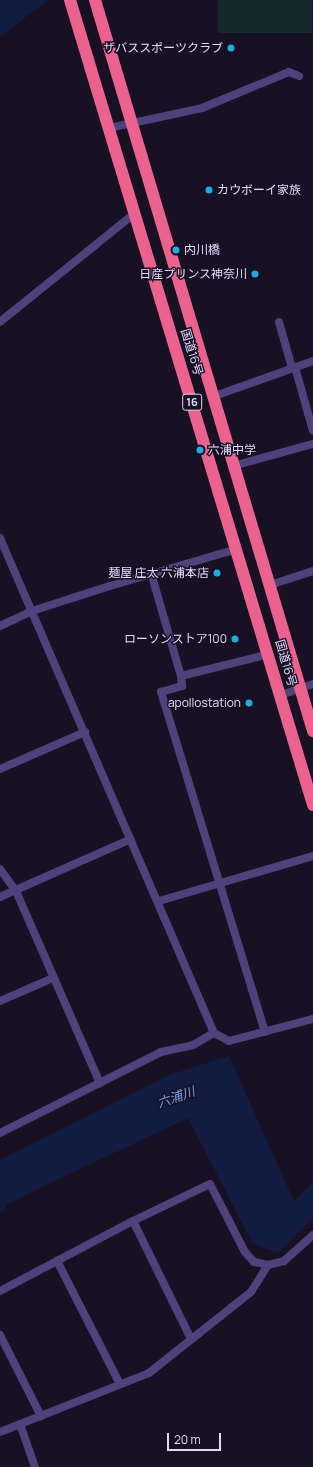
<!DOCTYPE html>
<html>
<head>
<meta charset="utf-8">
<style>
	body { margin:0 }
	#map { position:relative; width:313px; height:1467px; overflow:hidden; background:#171123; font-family:Manrope,"Noto Sans JP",sans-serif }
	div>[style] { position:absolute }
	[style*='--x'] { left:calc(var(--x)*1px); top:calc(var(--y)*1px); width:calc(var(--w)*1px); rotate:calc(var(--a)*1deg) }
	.green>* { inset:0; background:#15292c; transform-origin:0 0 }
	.water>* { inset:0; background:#121c41 }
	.lane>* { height:8px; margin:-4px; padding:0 4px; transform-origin:4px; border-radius:4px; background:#4e427c }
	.street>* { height:8px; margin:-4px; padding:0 4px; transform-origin:4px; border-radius:4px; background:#4e427c }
	.highway>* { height:12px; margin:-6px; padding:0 6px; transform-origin:6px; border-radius:6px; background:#eb628e }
	.dots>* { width:11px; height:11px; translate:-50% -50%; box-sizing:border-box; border:2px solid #171123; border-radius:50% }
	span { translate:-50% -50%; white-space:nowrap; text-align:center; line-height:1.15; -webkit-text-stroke:3px #171123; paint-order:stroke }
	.shield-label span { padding:1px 3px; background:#171123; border:1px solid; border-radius:3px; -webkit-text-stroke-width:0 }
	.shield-label { font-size:11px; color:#e2d8fa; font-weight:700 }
	.poi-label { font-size:12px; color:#e2d8fa }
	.right { translate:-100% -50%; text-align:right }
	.left { translate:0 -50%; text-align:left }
	.street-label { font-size:12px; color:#e2d8fa }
	.water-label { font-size:13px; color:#73a1ed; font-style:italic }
	.scale { position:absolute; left:167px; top:1433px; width:54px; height:18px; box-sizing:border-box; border:2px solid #e2d8fa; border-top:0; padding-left:5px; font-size:12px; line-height:14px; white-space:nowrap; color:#e2d8fa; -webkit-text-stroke:3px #171123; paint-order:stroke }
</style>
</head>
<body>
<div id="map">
	<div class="green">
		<div style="left:218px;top:0;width:94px;height:33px"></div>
	</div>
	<div class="water">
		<div style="clip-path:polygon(0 0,48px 0,0 37px)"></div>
		<div style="clip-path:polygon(229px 1056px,294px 1201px,313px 1182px,313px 1218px,278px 1253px,253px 1244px,188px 1118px,40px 1188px,6px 1205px,5px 1210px,0 1213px,0 1160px,169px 1075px)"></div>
	</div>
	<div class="lane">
		<div style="--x:109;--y:128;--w:95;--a:-12.1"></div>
		<div style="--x:202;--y:108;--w:94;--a:-22.5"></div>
		<div style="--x:289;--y:72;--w:11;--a:22"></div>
		<div style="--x:0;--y:322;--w:174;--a:-38.9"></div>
		<div style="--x:279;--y:322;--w:48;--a:74.2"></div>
	</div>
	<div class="street">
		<div style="--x:295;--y:367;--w:66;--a:74.3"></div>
		<div style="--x:212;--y:397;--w:107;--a:-19.6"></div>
		<div style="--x:233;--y:466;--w:83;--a:-15.4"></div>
		<div style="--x:0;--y:538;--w:539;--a:66.62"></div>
		<div style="--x:214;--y:1033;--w:17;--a:28"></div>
		<div style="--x:229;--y:1041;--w:87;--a:-14.7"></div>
		<div style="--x:151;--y:573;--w:107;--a:73.8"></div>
		<div style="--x:270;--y:585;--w:45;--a:-18"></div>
		<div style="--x:0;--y:626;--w:35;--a:-25"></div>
		<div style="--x:32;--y:611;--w:82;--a:-17.8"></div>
		<div style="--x:110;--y:586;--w:132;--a:-16.2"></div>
		<div style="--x:281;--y:695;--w:34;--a:-19"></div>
		<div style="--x:0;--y:769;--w:93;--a:-23.5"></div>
		<div style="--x:0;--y:869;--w:27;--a:54"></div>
		<div style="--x:16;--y:891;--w:210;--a:66.4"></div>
		<div style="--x:0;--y:897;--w:143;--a:-23.9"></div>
		<div style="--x:159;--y:901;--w:160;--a:-16.3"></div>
		<div style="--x:0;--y:1001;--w:58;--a:-23.5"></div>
		<div style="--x:265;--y:1032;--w:356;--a:-107"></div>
		<div style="--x:161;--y:692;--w:22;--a:-16"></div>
		<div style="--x:182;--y:686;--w:10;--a:-96"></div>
		<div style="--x:181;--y:676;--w:91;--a:-14"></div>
		<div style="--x:0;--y:1133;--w:180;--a:-26.7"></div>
		<div style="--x:161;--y:1052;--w:33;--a:-12"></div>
		<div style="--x:193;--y:1045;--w:24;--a:-30"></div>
		<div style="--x:133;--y:1221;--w:131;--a:63.8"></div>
		<div style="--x:57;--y:1261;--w:138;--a:62.9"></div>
		<div style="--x:0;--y:1291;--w:150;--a:-27.8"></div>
		<div style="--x:133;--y:1221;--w:85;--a:-25.7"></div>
		<div style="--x:210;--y:1184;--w:76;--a:62.8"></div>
		<div style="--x:245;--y:1252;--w:13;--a:48"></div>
		<div style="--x:254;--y:1262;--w:14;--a:12"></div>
		<div style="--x:268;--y:1265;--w:16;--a:-14"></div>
		<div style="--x:284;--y:1261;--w:39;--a:-42"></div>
		<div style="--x:0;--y:1335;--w:91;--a:63.2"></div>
		<div style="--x:20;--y:1424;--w:46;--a:70.8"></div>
		<div style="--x:0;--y:1432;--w:160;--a:-21.6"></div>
		<div style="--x:149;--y:1373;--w:130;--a:-38.5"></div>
		<div style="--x:251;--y:1292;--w:32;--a:-58"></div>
	</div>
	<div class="highway">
		<div style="--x:70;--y:0;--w:841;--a:73.2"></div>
		<div style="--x:95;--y:0;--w:763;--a:73.39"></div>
	</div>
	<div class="dots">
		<div style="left:231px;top:48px;background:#1caee2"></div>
		<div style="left:209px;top:190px;background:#1caee2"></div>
		<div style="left:176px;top:250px;background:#1caee2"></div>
		<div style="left:255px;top:274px;background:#1caee2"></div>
		<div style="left:200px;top:450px;background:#1caee2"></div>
		<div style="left:217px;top:573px;background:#1caee2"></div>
		<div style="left:235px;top:639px;background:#1caee2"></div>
		<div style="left:249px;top:703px;background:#1caee2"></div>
	</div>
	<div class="shield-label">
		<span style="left:192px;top:402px">16</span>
	</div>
	<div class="poi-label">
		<span class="right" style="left:223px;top:48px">ザバススポーツクラブ</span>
		<span class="left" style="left:217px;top:190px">カウボーイ家族</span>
		<span class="left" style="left:184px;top:250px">内川橋</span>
		<span class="right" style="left:247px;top:274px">日産プリンス神奈川</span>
		<span class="left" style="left:208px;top:450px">六浦中学</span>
		<span class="right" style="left:209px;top:573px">麺屋 庄太 六浦本店</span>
		<span class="right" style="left:227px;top:639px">ローソンストア100</span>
		<span class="right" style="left:241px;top:703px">apollostation</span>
	</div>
	<div class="street-label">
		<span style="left:192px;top:352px;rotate:73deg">国道16号</span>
		<span style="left:286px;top:663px;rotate:74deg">国道16号</span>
	</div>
	<div class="water-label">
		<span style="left:176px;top:1097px;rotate:-19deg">六浦川</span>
	</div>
	<div class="scale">20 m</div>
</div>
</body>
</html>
